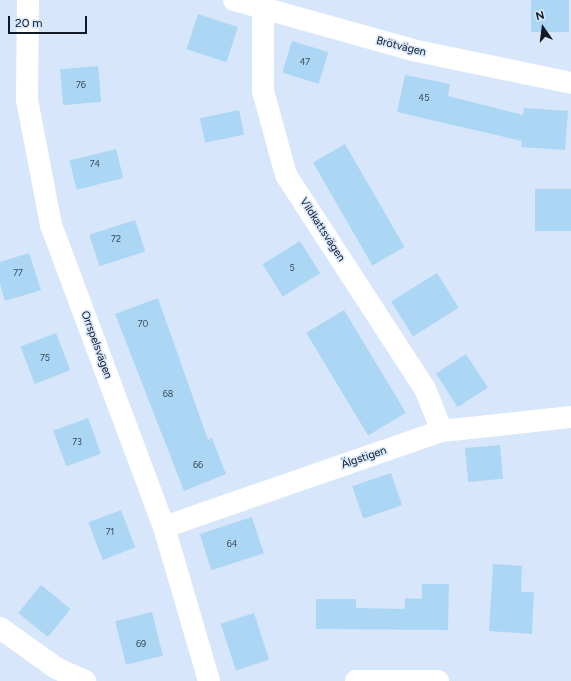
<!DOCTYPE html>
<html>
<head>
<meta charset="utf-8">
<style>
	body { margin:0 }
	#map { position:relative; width:571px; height:681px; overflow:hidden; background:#d7e6fb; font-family:Figtree,sans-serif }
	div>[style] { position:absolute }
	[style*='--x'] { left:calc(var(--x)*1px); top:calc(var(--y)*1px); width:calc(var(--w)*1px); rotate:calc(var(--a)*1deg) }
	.building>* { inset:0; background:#abd7f4; transform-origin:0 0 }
	.minor>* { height:22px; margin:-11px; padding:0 11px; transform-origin:11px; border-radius:11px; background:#fff }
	span { translate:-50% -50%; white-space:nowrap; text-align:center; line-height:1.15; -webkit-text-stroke:3px #d7e6fb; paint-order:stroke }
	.number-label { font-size:9px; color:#374859 }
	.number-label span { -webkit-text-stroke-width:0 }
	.street-label { font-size:11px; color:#101925 }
	.north { position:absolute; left:523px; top:8px; width:40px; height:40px; -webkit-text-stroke:3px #d7e6fb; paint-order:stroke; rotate:346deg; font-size:11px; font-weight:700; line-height:16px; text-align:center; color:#101925 }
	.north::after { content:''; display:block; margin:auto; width:14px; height:18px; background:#101925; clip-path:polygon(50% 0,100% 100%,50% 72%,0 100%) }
	.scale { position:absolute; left:8px; top:16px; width:79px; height:18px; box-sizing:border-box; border:2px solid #101925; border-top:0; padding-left:5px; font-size:12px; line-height:14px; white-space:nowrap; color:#101925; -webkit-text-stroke:3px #d7e6fb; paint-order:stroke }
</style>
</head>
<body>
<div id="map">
	<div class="building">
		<div style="left:531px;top:0;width:38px;height:32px"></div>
		<div style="left:198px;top:14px;width:42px;height:37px;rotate:18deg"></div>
		<div style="left:292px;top:41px;width:38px;height:33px;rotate:17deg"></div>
		<div style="left:98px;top:66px;width:36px;height:38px;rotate:85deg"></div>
		<div style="clip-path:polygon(405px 75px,450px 84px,448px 96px,523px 115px,524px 108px,568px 111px,565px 150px,521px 147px,522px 141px,397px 112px)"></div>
		<div style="left:239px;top:110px;width:25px;height:40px;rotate:78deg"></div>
		<div style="left:345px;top:144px;width:119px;height:37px;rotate:60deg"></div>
		<div style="left:116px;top:149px;width:30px;height:48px;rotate:76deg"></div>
		<div style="left:571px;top:189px;width:42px;height:36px;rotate:90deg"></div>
		<div style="left:135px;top:220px;width:33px;height:48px;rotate:72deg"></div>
		<div style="left:300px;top:241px;width:38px;height:44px;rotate:58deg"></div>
		<div style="clip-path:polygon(29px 253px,41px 290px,5px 301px,0 284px,0 262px)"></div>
		<div style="left:437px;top:273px;width:41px;height:54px;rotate:58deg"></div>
		<div style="clip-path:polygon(158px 298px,208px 440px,212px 438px,226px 474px,184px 491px,115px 314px)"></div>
		<div style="left:344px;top:310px;width:120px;height:44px;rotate:59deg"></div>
		<div style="left:56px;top:333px;width:40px;height:38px;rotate:69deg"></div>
		<div style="left:466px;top:354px;width:40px;height:36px;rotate:57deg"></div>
		<div style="left:88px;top:418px;width:38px;height:37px;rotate:70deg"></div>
		<div style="left:500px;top:445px;width:34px;height:35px;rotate:85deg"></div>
		<div style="left:391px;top:473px;width:34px;height:41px;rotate:71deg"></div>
		<div style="left:121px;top:510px;width:40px;height:35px;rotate:69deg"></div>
		<div style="left:252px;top:517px;width:38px;height:55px;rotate:72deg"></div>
		<div style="clip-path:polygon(493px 564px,522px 566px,521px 592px,534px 592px,532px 634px,489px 631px)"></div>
		<div style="clip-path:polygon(422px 584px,449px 584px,448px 630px,316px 629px,316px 599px,356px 599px,356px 608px,405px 609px,405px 598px,422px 599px)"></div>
		<div style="left:41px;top:585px;width:38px;height:36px;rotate:39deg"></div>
		<div style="left:152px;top:612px;width:45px;height:38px;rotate:76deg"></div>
		<div style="left:254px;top:613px;width:49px;height:35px;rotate:72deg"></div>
	</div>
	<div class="minor">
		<div style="--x:28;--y:0;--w:100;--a:90.6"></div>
		<div style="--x:27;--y:100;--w:127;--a:79.1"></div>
		<div style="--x:51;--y:225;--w:322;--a:69.5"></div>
		<div style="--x:164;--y:527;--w:160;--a:73.7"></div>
		<div style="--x:234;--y:0;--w:190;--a:15.6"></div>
		<div style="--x:417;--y:51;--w:157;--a:11.7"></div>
		<div style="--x:263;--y:9;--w:82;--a:90"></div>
		<div style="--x:263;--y:91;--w:87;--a:74.7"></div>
		<div style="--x:286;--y:175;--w:255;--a:57"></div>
		<div style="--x:425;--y:389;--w:45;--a:68"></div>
		<div style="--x:164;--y:527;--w:294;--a:-19.1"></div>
		<div style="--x:442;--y:431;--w:130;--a:-6.2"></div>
		<div style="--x:0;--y:628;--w:69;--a:35.5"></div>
		<div style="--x:56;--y:668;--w:32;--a:24"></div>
		<div style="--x:356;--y:681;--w:82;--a:0"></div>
	</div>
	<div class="number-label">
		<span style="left:305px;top:62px">47</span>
		<span style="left:81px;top:85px">76</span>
		<span style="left:424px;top:98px">45</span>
		<span style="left:95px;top:164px">74</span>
		<span style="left:116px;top:239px">72</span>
		<span style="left:292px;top:268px">5</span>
		<span style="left:18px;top:273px">77</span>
		<span style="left:143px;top:324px">70</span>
		<span style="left:45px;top:358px">75</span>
		<span style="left:168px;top:394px">68</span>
		<span style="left:77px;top:442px">73</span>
		<span style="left:198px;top:465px">66</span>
		<span style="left:110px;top:532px">71</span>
		<span style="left:232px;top:544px">64</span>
		<span style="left:141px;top:644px">69</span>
	</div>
	<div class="street-label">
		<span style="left:401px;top:47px;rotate:14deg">Brötvägen</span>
		<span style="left:322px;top:230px;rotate:57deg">Vildkattsvägen</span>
		<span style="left:96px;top:345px;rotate:70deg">Orrspelsvägen</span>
		<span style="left:364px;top:458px;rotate:-19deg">Älgstigen</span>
	</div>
	<div class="north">N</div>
	<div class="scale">20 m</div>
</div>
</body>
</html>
